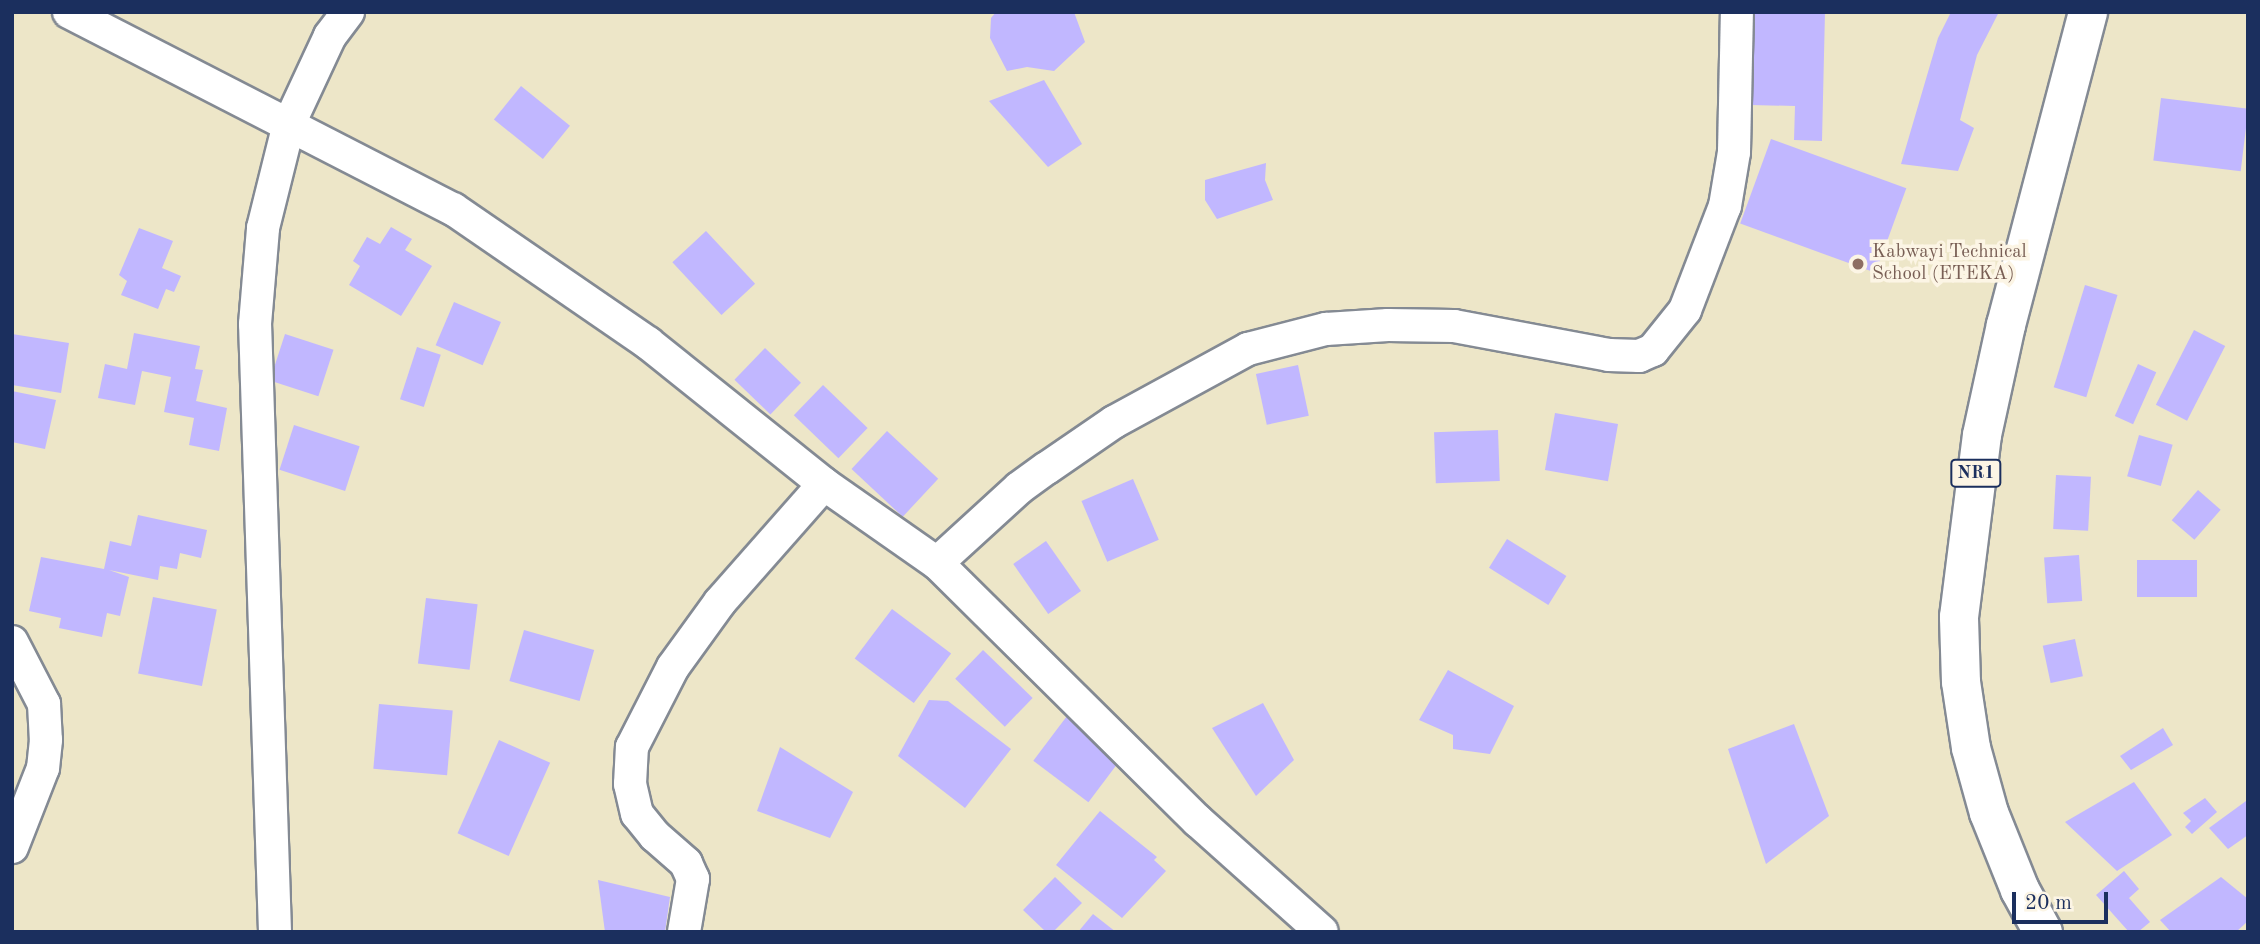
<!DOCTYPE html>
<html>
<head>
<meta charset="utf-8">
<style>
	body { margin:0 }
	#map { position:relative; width:2260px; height:944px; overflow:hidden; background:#ede6c8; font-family:"Old Standard TT",serif }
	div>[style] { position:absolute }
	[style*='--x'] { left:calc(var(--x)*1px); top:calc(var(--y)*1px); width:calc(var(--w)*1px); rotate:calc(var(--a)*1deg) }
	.building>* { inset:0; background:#c1b7ff; transform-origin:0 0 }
	.roads { filter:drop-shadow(2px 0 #848a93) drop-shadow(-2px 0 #848a93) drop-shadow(0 2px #848a93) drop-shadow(0 -2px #848a93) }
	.street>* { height:32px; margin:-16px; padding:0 16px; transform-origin:16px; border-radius:16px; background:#fff }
	.highway>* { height:38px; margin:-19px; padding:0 19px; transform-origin:19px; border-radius:19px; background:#fff }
	.dots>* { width:19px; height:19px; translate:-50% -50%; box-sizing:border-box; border:4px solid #fcf5e5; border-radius:50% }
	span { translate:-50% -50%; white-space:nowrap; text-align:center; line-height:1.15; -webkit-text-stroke:7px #fcf5e5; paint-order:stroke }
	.shield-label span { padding:2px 5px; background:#fcf5e5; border:2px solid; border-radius:5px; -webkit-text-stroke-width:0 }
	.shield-label { font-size:18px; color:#1b2f5e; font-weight:700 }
	.education-label { font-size:19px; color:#785e54 }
	.left { translate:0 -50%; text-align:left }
	.frame { position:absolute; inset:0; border:14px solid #1b2f5e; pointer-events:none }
	.scale { position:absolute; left:2012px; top:892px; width:96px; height:32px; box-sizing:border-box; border:4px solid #1b2f5e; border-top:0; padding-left:9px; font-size:21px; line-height:24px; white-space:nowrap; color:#1b2f5e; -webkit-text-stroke:5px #fcf5e5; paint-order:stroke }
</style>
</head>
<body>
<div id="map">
	<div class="building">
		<div style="clip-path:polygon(996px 12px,1074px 12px,1085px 42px,1054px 71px,1027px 67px,1007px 71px,990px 38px,991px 18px)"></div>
		<div style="clip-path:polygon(1754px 12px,1825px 12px,1822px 141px,1794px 140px,1795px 106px,1751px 105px)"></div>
		<div style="clip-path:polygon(1951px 12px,1999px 12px,1977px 55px,1960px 120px,1974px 128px,1958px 171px,1901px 164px,1938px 38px)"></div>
		<div style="clip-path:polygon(1044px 80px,1082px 144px,1048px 167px,989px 101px)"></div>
		<div style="left:521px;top:86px;width:63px;height:43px;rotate:39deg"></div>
		<div style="left:2161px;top:98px;width:88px;height:63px;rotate:7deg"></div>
		<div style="left:1771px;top:139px;width:144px;height:90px;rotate:20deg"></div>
		<div style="clip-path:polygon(1266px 163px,1265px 180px,1273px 200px,1217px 219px,1205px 200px,1205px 180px)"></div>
		<div style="clip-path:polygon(391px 227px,412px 239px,405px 250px,432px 266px,401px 316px,349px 285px,360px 266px,353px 261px,367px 237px,380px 244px)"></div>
		<div style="clip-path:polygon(139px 228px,173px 241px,162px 268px,181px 276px,174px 292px,166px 289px,158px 309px,121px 295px,127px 281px,119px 275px)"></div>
		<div style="left:706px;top:231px;width:72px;height:46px;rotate:47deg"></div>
		<div style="left:2085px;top:285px;width:34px;height:107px;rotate:17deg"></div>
		<div style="left:454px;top:302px;width:51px;height:47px;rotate:23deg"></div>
		<div style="left:2194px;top:330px;width:35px;height:84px;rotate:27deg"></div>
		<div style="clip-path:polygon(134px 333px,200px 346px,195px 369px,203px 370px,196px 401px,227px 408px,219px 451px,189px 445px,194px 418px,164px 412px,171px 377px,142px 371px,135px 405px,98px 398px,105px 364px,127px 369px)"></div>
		<div style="clip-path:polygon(12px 334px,69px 343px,61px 393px,12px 385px)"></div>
		<div style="left:285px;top:334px;width:51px;height:49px;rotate:18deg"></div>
		<div style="left:417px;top:347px;width:25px;height:55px;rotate:18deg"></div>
		<div style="left:765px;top:348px;width:50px;height:44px;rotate:44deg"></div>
		<div style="left:2138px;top:364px;width:20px;height:57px;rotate:24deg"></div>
		<div style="left:1298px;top:365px;width:52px;height:43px;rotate:78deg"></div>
		<div style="left:823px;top:385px;width:62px;height:42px;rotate:44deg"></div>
		<div style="clip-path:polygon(12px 391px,56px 400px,45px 449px,12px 442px)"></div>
		<div style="left:1555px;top:413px;width:64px;height:58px;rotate:10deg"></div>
		<div style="left:294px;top:425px;width:69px;height:47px;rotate:18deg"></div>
		<div style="left:1498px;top:430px;width:51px;height:64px;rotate:88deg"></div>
		<div style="left:887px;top:431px;width:70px;height:52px;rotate:43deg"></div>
		<div style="left:2139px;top:435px;width:35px;height:43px;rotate:16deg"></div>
		<div style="left:2056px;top:475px;width:35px;height:54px;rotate:3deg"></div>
		<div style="left:1133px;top:479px;width:66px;height:56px;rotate:67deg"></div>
		<div style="left:2198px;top:490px;width:30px;height:40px;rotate:41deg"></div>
		<div style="clip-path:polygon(138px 515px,207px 530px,201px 558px,180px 553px,177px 569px,160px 566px,158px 580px,109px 570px,129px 577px,120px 616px,107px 613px,102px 637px,59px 628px,61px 618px,29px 611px,41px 557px,104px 569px,110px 541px,131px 546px)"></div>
		<div style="left:1507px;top:539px;width:70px;height:34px;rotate:32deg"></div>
		<div style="left:1046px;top:541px;width:61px;height:40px;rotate:55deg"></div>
		<div style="left:2079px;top:555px;width:46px;height:35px;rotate:86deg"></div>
		<div style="left:2137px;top:560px;width:60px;height:37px"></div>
		<div style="left:153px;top:597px;width:65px;height:78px;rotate:11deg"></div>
		<div style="left:426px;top:598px;width:52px;height:66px;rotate:7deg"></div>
		<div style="left:892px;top:609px;width:74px;height:62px;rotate:37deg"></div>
		<div style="left:524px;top:630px;width:73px;height:53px;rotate:16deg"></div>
		<div style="left:2075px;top:639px;width:38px;height:33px;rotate:78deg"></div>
		<div style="left:983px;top:650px;width:69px;height:40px;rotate:44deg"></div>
		<div style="clip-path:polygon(1448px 670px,1514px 706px,1490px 754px,1453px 749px,1453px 735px,1419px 720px)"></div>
		<div style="clip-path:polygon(929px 700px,948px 701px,1011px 749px,965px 808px,898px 756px)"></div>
		<div style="clip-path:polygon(1263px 703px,1294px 760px,1256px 796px,1212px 728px)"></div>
		<div style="left:379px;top:704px;width:74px;height:65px;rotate:5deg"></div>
		<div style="left:1067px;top:716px;width:69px;height:56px;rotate:37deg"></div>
		<div style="clip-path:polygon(1794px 724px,1829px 816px,1766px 864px,1728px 749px)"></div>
		<div style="clip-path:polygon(2163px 728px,2173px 745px,2131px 770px,2120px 756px)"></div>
		<div style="left:499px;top:740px;width:56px;height:102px;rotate:24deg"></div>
		<div style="clip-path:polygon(780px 747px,853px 792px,830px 838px,757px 811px)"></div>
		<div style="clip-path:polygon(2134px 782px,2172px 835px,2117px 871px,2065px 822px)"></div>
		<div style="clip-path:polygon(2205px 798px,2217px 812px,2192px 834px,2185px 827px,2191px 821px,2183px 813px)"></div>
		<div style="clip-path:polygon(2246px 801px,2248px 835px,2228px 849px,2209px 828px)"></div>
		<div style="clip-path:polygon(1100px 811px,1157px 857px,1154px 860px,1166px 871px,1122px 918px,1056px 865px)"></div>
		<div style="clip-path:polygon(2124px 871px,2139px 889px,2129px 898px,2150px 922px,2138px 932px,2129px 932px,2096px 895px)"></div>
		<div style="clip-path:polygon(1055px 877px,1082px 903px,1053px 932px,1046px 932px,1023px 910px)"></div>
		<div style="clip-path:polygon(2221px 877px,2248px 899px,2248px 921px,2236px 932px,2171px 932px,2160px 920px)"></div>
		<div style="clip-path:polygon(598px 880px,670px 897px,665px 932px,605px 932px)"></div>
		<div style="clip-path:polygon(1093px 914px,1116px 932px,1078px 932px)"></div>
	</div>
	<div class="roads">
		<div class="street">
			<div style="--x:69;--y:12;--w:432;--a:27.2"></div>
			<div style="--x:453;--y:209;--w:237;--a:34.5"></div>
			<div style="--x:648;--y:343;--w:226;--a:38.7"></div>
			<div style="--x:824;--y:484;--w:138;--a:35"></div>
			<div style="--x:937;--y:563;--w:367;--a:44.7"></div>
			<div style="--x:1198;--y:821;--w:166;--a:41.8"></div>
			<div style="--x:937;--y:563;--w:111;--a:-42.4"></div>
			<div style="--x:1019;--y:488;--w:34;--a:-36"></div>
			<div style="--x:1047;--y:468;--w:81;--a:-34.5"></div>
			<div style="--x:1114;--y:422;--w:153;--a:-28.6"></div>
			<div style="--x:1248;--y:349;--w:81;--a:-14.4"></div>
			<div style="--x:1326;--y:329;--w:62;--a:-3.7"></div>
			<div style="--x:1388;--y:325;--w:66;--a:0.9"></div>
			<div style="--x:1454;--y:326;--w:158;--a:10.6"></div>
			<div style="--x:1609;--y:355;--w:30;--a:2"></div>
			<div style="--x:1639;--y:356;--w:15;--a:-23"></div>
			<div style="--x:1653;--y:350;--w:51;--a:-51.3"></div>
			<div style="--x:1685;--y:310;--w:111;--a:-69"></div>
			<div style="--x:1725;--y:206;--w:55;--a:-80.5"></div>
			<div style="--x:1734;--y:152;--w:140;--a:-88.8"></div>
			<div style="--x:12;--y:642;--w:70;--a:62.7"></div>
			<div style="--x:44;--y:704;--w:36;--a:87"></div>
			<div style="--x:46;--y:740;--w:28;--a:96"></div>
			<div style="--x:43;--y:768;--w:85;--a:111.4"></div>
			<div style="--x:275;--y:932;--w:608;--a:-91.88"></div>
			<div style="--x:255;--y:324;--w:96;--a:-85.2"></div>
			<div style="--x:263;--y:228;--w:107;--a:-76"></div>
			<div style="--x:289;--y:124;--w:97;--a:-65"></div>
			<div style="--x:330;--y:36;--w:30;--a:-53"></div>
			<div style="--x:684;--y:932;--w:54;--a:-80.4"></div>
			<div style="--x:693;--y:879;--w:17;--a:-114"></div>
			<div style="--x:686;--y:863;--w:41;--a:-138.9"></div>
			<div style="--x:655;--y:836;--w:28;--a:-129"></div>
			<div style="--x:637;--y:814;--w:31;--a:-103"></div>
			<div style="--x:630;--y:784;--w:37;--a:-87"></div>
			<div style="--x:632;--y:747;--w:90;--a:-62.9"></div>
			<div style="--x:673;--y:667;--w:80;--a:-54.1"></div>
			<div style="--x:720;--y:602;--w:157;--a:-48.6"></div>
		</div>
		<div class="highway">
			<div style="--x:2043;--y:932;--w:48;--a:-118.7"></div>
			<div style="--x:2020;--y:890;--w:83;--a:-111.9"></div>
			<div style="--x:1989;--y:813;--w:67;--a:-105.5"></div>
			<div style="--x:1971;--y:748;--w:67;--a:-98.6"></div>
			<div style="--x:1961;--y:682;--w:65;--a:-91.8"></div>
			<div style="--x:1959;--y:617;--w:183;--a:-82.8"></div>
			<div style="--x:1982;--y:435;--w:113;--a:-77.7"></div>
			<div style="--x:2006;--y:325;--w:324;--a:-75.3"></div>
		</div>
	</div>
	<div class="dots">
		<div style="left:1858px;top:264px;background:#8d6e63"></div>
	</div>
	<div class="shield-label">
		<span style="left:1976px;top:473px">NR1</span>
	</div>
	<div class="education-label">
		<span class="left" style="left:1872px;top:264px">Kabwayi Technical<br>School (ETEKA)</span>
	</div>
	<div class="frame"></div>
	<div class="scale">20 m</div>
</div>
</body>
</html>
